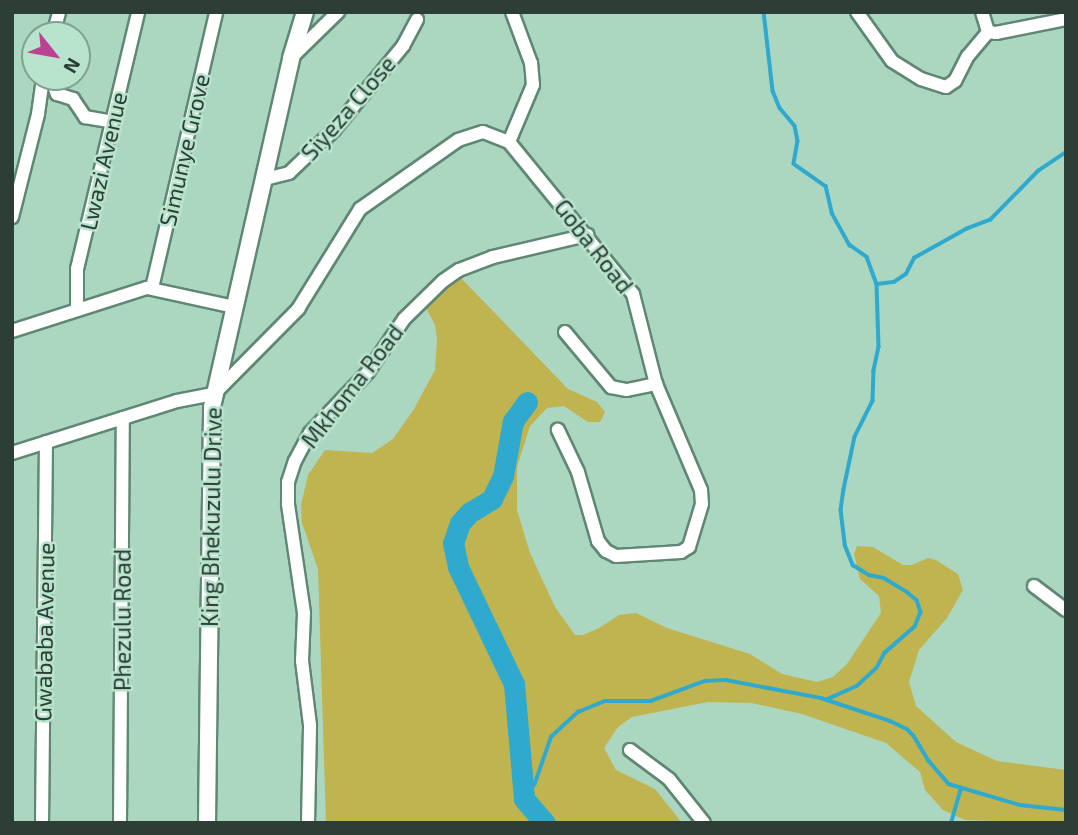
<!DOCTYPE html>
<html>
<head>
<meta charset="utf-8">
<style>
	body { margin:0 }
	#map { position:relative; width:1078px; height:835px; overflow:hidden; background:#abd6c0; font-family:"Exo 2",sans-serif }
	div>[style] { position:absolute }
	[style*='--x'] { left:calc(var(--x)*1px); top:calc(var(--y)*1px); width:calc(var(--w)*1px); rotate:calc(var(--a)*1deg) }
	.green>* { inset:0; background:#c0b451 }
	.stream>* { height:3.5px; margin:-1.75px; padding:0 1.75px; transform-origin:1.75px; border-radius:1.75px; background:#2fa9cd }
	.river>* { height:21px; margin:-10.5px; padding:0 10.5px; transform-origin:10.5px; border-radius:10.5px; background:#2fa9cd }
	.roads { filter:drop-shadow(2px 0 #5f8773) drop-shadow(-2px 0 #5f8773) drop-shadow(0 2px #5f8773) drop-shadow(0 -2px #5f8773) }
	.minor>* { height:12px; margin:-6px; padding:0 6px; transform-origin:6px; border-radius:6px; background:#fff }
	.tertiary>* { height:16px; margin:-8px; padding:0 8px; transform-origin:8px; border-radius:8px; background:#fff }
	span { translate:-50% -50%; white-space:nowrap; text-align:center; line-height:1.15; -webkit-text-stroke:5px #b8e3cd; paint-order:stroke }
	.street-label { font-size:23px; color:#2c3e35 }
	.frame { position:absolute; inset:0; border:14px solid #2c3e35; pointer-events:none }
	.north { position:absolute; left:21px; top:21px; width:70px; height:70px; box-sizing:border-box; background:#b8e3cd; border:2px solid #80a190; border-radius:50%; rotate:121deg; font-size:19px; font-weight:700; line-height:28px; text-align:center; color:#2c3e35 }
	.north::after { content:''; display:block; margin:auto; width:24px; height:32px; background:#ba4194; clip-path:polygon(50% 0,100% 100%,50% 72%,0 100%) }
</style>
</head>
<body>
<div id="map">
	<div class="green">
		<div style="clip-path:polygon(461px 278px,568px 389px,597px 402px,605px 412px,600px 422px,588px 422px,564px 406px,547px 408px,530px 426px,517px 467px,517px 510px,530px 553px,555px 607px,575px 635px,583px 635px,599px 628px,619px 615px,636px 613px,667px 628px,750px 654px,782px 674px,817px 682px,833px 677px,847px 664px,881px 613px,879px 596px,860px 579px,854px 554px,857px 546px,873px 547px,903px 565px,912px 565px,928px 558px,936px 560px,958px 574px,963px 590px,947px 618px,919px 650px,909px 682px,916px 706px,956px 742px,997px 761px,1066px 770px,1066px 823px,965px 820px,943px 810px,925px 790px,920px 772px,886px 743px,802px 714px,751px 703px,708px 702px,632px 717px,618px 727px,604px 748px,616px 770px,655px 789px,682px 823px,326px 823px,318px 569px,302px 523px,301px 505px,308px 475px,325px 450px,372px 453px,393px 439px,414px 409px,435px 370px,437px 339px,435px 325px,427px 310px,430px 300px,442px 287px)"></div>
	</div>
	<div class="stream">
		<div style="--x:764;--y:12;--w:80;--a:83.5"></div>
		<div style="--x:773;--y:91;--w:18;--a:68"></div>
		<div style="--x:780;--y:108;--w:23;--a:50"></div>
		<div style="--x:795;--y:126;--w:15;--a:79"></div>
		<div style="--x:798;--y:141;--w:23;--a:100"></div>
		<div style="--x:794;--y:164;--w:39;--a:35"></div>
		<div style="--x:826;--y:186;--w:28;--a:77"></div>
		<div style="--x:832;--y:213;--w:37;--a:61"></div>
		<div style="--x:850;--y:245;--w:21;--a:35"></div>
		<div style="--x:867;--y:257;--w:29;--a:70"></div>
		<div style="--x:877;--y:284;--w:63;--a:88.2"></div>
		<div style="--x:879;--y:347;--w:25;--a:102"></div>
		<div style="--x:874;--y:371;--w:30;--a:92"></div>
		<div style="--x:873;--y:401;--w:40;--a:116.6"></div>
		<div style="--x:855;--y:437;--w:53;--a:101.9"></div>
		<div style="--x:844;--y:489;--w:21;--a:98"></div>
		<div style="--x:841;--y:510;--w:35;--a:83"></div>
		<div style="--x:845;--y:545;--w:22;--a:68"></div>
		<div style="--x:853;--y:565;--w:19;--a:32"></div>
		<div style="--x:869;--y:575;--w:15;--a:11"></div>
		<div style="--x:884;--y:578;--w:27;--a:31"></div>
		<div style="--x:907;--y:592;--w:13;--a:39"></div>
		<div style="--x:917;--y:600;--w:13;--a:72"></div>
		<div style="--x:921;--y:612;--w:16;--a:112"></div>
		<div style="--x:915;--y:627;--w:40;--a:139"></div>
		<div style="--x:885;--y:653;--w:17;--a:118"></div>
		<div style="--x:877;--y:668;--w:26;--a:137"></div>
		<div style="--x:858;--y:686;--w:34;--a:156"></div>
		<div style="--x:877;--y:284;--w:17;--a:-7"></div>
		<div style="--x:894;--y:282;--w:14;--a:-34"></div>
		<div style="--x:906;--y:274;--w:18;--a:-63"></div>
		<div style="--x:914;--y:258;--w:60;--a:-29.1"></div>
		<div style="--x:966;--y:229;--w:26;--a:-21"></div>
		<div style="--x:990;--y:220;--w:69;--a:-45.6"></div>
		<div style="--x:1038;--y:171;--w:34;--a:-34"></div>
		<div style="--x:524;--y:799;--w:19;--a:-55"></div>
		<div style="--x:535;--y:783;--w:49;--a:-70.8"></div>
		<div style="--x:551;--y:737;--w:37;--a:-43"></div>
		<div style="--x:578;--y:712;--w:29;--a:-22"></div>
		<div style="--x:605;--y:701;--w:46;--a:0"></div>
		<div style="--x:651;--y:701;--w:58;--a:-20.3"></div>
		<div style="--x:705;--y:681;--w:21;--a:-3"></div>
		<div style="--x:726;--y:680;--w:97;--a:10.7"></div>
		<div style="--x:821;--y:698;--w:73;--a:18.4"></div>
		<div style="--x:890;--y:721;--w:19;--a:25"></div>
		<div style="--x:907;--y:729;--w:10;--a:45"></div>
		<div style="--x:914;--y:736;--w:29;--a:59"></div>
		<div style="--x:929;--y:761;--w:30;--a:49"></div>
		<div style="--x:949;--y:784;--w:74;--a:16.5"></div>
		<div style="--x:1020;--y:805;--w:46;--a:6.2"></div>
		<div style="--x:951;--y:823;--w:36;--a:-74"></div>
	</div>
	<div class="river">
		<div style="--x:527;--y:402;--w:24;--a:126"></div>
		<div style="--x:513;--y:421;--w:56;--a:100.3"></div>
		<div style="--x:503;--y:476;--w:25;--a:116"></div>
		<div style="--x:492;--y:499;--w:26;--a:149"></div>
		<div style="--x:470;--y:512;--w:15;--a:132"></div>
		<div style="--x:460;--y:523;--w:21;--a:109"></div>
		<div style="--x:453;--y:543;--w:25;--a:78"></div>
		<div style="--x:458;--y:567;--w:130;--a:64.4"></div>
		<div style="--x:514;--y:684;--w:115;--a:85"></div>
		<div style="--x:524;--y:799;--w:32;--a:49"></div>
	</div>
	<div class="roads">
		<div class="minor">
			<div style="--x:857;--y:12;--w:60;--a:54.5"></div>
			<div style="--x:892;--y:61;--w:34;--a:32"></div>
			<div style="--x:921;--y:79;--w:26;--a:18"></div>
			<div style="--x:946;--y:87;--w:11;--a:-34"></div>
			<div style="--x:955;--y:81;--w:28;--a:-63"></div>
			<div style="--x:968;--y:56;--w:31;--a:-50"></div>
			<div style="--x:982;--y:12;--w:21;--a:73"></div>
			<div style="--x:988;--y:32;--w:8;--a:7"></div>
			<div style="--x:996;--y:33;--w:71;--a:-11.3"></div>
			<div style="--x:53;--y:35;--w:24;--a:-75"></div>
			<div style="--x:291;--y:58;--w:66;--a:-44.4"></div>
			<div style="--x:51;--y:77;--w:18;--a:71"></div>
			<div style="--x:57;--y:94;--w:17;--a:17"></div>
			<div style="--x:73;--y:99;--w:22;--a:56"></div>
			<div style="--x:85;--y:117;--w:27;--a:10"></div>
			<div style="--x:509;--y:142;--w:62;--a:-67.2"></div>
			<div style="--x:533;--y:85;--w:22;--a:-95"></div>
			<div style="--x:531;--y:63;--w:54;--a:-110.4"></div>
			<div style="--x:265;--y:179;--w:25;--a:-14"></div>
			<div style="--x:289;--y:173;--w:62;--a:-43.7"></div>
			<div style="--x:334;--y:130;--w:109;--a:-50.6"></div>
			<div style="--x:403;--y:46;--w:30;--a:-62"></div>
			<div style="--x:12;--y:217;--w:106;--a:-75.8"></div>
			<div style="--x:38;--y:114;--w:37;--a:-82"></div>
			<div style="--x:152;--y:288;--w:283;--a:-76.9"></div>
			<div style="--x:77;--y:310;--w:41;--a:-90"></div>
			<div style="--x:77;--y:269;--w:264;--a:-76.6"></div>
			<div style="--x:12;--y:331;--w:142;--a:-17.7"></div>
			<div style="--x:147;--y:288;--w:90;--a:12.2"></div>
			<div style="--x:565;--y:332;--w:72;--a:50.1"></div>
			<div style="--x:611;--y:387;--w:16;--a:11"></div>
			<div style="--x:627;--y:390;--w:30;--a:-12"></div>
			<div style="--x:12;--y:453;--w:173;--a:-17.5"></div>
			<div style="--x:177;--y:401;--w:38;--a:-11"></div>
			<div style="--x:214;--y:394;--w:120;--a:-45.3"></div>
			<div style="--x:298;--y:309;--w:118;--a:-58.2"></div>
			<div style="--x:360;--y:209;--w:120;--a:-35.1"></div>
			<div style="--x:458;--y:140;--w:26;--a:-18"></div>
			<div style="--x:483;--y:132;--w:28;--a:21"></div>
			<div style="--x:509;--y:142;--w:196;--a:50.8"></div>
			<div style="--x:633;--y:294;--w:93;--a:75.7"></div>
			<div style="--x:656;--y:384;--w:115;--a:67"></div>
			<div style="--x:701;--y:490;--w:14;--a:86"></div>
			<div style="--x:702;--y:504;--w:45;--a:106.8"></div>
			<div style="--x:689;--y:547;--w:9;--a:148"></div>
			<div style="--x:681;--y:552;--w:65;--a:176.5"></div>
			<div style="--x:616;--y:556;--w:11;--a:-153"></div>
			<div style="--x:606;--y:551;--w:13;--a:-129"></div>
			<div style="--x:598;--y:541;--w:72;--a:-106.2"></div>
			<div style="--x:578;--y:472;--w:47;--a:-115.5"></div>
			<div style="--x:1034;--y:586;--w:40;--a:37"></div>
			<div style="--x:630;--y:750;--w:49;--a:36.6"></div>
			<div style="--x:669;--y:779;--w:56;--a:51.5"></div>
			<div style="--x:42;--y:823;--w:381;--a:-89.4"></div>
			<div style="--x:120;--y:823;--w:405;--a:-89.6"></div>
			<div style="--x:308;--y:823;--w:98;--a:-88.8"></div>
			<div style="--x:310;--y:725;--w:64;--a:-97.1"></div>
			<div style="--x:302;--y:661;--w:48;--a:-87.6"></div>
			<div style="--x:304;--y:613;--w:110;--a:-98.4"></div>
			<div style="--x:288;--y:504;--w:22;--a:-90"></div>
			<div style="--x:288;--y:482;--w:22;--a:-72"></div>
			<div style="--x:295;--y:461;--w:32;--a:-62"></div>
			<div style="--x:310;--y:433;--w:84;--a:-46.4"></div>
			<div style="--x:368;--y:372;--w:64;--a:-55.8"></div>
			<div style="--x:404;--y:319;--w:54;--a:-44.3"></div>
			<div style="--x:443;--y:281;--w:19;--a:-35"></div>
			<div style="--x:459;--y:270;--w:36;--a:-21"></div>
			<div style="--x:493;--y:257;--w:97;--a:-13.2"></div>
		</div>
		<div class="tertiary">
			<div style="--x:207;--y:823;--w:416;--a:-89.3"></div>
			<div style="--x:212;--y:407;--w:358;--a:-77.2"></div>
			<div style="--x:291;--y:58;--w:48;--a:-73.1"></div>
		</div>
	</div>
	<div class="street-label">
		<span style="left:348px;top:108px;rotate:-49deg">Siyeza Close</span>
		<span style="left:184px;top:150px;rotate:-77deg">Simunye Grove</span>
		<span style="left:103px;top:161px;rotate:-77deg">Lwazi Avenue</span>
		<span style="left:594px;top:246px;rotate:52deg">Goba Road</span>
		<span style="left:352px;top:386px;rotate:-52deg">Mkhoma Road</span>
		<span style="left:211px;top:517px;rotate:-89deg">King Bhekuzulu Drive</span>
		<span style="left:122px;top:620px;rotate:-90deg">Phezulu Road</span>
		<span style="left:44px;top:632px;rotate:-89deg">Gwababa Avenue</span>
	</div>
	<div class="frame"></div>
	<div class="north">N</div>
</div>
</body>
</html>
